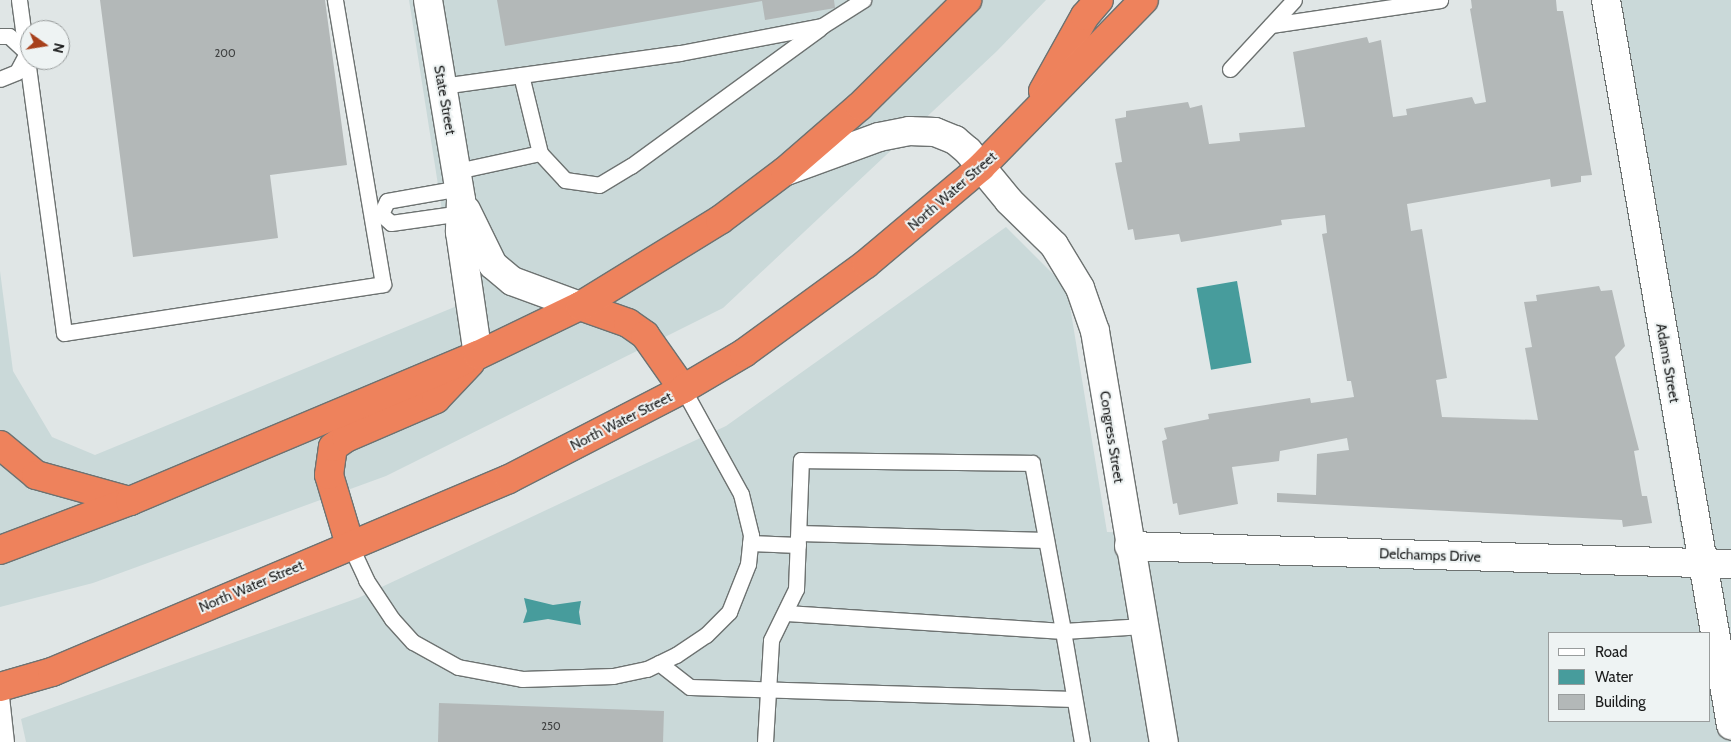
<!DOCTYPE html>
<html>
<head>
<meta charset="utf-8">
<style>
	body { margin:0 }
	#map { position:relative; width:1731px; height:742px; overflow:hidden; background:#e0e6e6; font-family:Cabin,sans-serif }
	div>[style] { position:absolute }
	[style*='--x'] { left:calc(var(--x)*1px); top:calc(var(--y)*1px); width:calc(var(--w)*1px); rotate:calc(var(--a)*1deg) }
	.built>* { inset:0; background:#cad9d9 }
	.water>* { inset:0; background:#479c9c; transform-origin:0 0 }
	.building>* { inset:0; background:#b3b8b8 }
	.roads { filter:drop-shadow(1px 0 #6d7271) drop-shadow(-1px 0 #6d7271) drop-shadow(0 1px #6d7271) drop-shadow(0 -1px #6d7271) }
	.service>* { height:15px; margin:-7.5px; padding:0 7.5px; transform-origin:7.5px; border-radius:7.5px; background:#fff }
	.minor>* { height:28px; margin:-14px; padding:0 14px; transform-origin:14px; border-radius:14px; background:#fff }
	.trunk>* { height:28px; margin:-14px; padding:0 14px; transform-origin:14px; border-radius:14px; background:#ee825c }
	span { translate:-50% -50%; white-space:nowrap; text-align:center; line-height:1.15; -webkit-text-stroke:4px #eef3f3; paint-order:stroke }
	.number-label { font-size:11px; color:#404242 }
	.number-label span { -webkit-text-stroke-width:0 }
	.street-label { font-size:14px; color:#1a1b1b }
	.legend { position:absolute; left:1548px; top:632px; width:162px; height:90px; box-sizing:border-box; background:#eef3f3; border:1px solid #999d9d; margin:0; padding:6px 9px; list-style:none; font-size:15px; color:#1a1b1b }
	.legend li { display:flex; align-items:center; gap:10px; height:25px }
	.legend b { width:25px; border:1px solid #999d9d }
	.north { position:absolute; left:20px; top:20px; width:50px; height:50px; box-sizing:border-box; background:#eef3f3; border:1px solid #999d9d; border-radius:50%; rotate:103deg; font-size:14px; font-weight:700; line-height:20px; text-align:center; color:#1a1b1b }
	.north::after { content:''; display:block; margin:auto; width:18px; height:22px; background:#a7401b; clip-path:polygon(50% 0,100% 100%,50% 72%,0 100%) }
</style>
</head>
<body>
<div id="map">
	<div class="built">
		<div style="clip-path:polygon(409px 0,1046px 0,997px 51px,723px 308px,386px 476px,93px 583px,0 607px,0 271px,13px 371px,52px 437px,95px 455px,457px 306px)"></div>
		<div style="clip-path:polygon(evenodd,1591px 0,1731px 0,1731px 742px,26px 742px,21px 719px,358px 598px,726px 426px,1006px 227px,1067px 288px,1107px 532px,1684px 548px,1591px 0,1550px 633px,1710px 633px,1710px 721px,1550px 721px,1550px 633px)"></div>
	</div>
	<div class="water">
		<div style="left:1237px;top:281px;width:83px;height:41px;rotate:80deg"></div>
		<div style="clip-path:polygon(524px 598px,553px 605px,581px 601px,579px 612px,581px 625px,548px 619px,523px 623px,527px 611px)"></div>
	</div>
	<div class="building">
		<div style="clip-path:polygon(100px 0,325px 0,347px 165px,270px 175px,278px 238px,133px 257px)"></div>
		<div style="clip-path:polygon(497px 0,834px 0,835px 8px,765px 20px,762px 1px,505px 46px)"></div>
		<div style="clip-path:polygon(1471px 0,1556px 0,1557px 11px,1563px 11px,1592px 175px,1581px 176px,1581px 182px,1551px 187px,1550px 179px,1407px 204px,1411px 231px,1422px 229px,1447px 378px,1436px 380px,1442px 417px,1538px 420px,1525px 348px,1532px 347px,1524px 302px,1537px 301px,1536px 295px,1599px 286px,1601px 291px,1612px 290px,1625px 346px,1615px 357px,1639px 450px,1634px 451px,1642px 496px,1647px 496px,1652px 523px,1623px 527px,1622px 520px,1277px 502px,1277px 493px,1316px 495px,1317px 454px,1349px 450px,1347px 438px,1280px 451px,1279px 461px,1232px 467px,1238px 504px,1179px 515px,1177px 503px,1173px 504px,1162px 441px,1167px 439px,1164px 428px,1209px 419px,1208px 414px,1310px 398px,1311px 403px,1354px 397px,1351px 381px,1347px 381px,1322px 234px,1327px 233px,1325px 215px,1281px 220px,1282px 225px,1181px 242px,1179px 234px,1135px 240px,1133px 229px,1128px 230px,1115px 163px,1122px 162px,1115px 119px,1126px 117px,1126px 111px,1188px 102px,1190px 108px,1202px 105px,1209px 144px,1240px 141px,1239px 133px,1305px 127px,1293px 52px,1367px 37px,1369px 43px,1381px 40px,1393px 117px,1407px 115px,1406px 109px,1472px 97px,1475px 104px,1486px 102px,1470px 9px,1472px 8px)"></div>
		<div style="clip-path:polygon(439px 703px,664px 711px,663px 742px,438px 742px)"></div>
	</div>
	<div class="roads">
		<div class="service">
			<div style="--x:19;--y:0;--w:336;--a:82.3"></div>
			<div style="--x:64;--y:333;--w:323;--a:-8.7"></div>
			<div style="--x:383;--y:284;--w:288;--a:-99.6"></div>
			<div style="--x:1271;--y:25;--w:171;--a:-8.4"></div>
			<div style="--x:0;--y:36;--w:9;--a:0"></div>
			<div style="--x:9;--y:36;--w:25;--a:43"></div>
			<div style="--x:27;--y:53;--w:21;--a:118"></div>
			<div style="--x:17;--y:72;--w:18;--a:158"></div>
			<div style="--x:1230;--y:69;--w:94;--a:-47.2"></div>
			<div style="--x:521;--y:75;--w:80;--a:76.3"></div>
			<div style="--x:540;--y:153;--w:37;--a:47"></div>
			<div style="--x:565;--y:180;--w:34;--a:8"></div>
			<div style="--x:599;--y:185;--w:37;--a:-31"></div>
			<div style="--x:631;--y:166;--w:233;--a:-36.1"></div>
			<div style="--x:442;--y:86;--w:240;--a:-7.9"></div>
			<div style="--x:680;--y:53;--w:145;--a:-10.8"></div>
			<div style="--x:822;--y:26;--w:49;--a:-32.4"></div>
			<div style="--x:457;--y:171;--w:85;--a:-12.2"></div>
			<div style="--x:460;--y:188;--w:74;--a:169.9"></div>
			<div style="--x:387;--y:201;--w:14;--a:115"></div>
			<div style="--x:381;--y:214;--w:13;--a:42"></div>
			<div style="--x:391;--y:223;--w:71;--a:-8.1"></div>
			<div style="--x:799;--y:533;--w:247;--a:1.6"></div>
			<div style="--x:750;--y:543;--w:48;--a:2.4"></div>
			<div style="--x:350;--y:545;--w:38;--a:65"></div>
			<div style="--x:366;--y:580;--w:47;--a:56.3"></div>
			<div style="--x:392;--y:619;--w:31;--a:48"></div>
			<div style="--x:413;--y:642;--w:51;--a:29.1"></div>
			<div style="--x:458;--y:667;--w:65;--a:10.6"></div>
			<div style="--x:522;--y:679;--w:91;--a:-1.9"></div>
			<div style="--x:613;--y:676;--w:35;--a:-12"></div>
			<div style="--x:647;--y:669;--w:32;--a:-26"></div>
			<div style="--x:676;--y:655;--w:36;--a:-34"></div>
			<div style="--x:706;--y:635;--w:33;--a:-45"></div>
			<div style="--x:729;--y:612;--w:52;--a:-68.4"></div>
			<div style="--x:748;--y:564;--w:29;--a:-84"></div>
			<div style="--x:751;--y:535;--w:42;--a:-103.7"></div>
			<div style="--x:741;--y:494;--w:120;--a:-118.9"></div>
			<div style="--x:786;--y:613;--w:278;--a:3.7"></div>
			<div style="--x:1063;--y:631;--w:113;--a:80.3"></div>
			<div style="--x:659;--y:663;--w:39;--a:38"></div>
			<div style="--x:690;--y:687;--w:384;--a:1.8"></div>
			<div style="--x:0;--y:687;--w:55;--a:83.8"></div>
			<div style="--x:765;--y:742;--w:102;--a:-86.6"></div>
			<div style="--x:771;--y:640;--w:57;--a:-63.9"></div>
			<div style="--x:796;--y:589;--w:129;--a:-87.8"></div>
			<div style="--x:801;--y:460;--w:231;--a:0.7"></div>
			<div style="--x:1032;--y:463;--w:171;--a:79.5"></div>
			<div style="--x:1063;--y:631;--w:81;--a:-3.5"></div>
		</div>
		<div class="minor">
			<div style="--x:428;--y:0;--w:203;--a:80.6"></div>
			<div style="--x:461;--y:200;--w:32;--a:92"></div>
			<div style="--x:460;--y:232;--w:124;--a:81.7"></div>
			<div style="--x:1606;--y:0;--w:736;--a:80.22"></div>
			<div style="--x:786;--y:171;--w:99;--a:-20.1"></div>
			<div style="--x:879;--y:137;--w:31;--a:-11"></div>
			<div style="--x:909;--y:131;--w:26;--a:2"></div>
			<div style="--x:935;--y:132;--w:22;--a:22"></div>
			<div style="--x:955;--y:140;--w:17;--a:40"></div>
			<div style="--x:968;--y:151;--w:65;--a:50.6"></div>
			<div style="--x:1009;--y:201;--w:63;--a:44.4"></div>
			<div style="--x:1054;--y:245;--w:50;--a:58.8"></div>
			<div style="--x:1080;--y:288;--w:46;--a:70.8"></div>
			<div style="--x:1095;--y:331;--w:417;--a:80.5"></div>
			<div style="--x:466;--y:210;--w:61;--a:63.9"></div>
			<div style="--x:493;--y:265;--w:25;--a:40"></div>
			<div style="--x:512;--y:281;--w:72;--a:20.2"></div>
			<div style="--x:1129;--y:546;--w:602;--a:1.71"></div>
		</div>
		<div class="trunk">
			<div style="--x:1043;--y:91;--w:86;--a:-60.8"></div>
			<div style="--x:1085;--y:16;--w:21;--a:-49"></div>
			<div style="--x:580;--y:306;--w:51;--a:19.5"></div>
			<div style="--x:628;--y:323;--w:21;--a:35"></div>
			<div style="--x:645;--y:335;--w:66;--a:54.9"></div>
			<div style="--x:0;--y:445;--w:47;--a:39.8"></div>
			<div style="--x:36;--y:475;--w:98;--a:15.5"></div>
			<div style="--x:350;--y:545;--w:73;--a:-106.7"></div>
			<div style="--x:329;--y:475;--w:28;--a:-82"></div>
			<div style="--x:333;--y:447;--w:16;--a:-35"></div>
			<div style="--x:346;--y:438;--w:98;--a:-23.4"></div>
			<div style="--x:436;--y:399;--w:50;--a:-46.6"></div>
			<div style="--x:0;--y:550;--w:139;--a:-20.7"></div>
			<div style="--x:130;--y:501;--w:377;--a:-22.8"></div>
			<div style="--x:478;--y:355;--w:113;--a:-25.7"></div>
			<div style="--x:580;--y:306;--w:164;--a:-31.6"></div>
			<div style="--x:720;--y:220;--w:81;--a:-37"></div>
			<div style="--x:785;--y:171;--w:99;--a:-40.9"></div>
			<div style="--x:860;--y:106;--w:151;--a:-44.7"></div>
			<div style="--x:0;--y:687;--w:54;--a:-16.1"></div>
			<div style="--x:52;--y:672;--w:496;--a:-22.9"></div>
			<div style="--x:509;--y:479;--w:196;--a:-27.3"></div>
			<div style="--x:683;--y:389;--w:71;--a:-30.5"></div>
			<div style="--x:744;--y:353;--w:151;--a:-36.1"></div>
			<div style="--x:866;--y:264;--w:150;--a:-40.1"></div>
			<div style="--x:981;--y:167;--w:233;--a:-45.7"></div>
		</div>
	</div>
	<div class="number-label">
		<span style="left:225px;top:53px">200</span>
		<span style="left:551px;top:726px">250</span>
	</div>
	<div class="street-label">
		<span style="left:445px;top:100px;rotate:80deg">State Street</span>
		<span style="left:952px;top:191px;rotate:-41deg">North Water Street</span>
		<span style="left:1668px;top:363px;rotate:80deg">Adams Street</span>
		<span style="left:621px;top:421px;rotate:-27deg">North Water Street</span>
		<span style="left:1112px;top:437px;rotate:81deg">Congress Street</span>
		<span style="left:1430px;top:555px;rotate:2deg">Delchamps Drive</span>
		<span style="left:251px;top:586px;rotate:-23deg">North Water Street</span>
	</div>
	<ul class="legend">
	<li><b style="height:6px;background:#fff"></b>Road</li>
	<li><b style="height:14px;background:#479c9c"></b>Water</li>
	<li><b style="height:14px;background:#b3b8b8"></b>Building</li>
	</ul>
	<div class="north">N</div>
</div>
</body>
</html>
